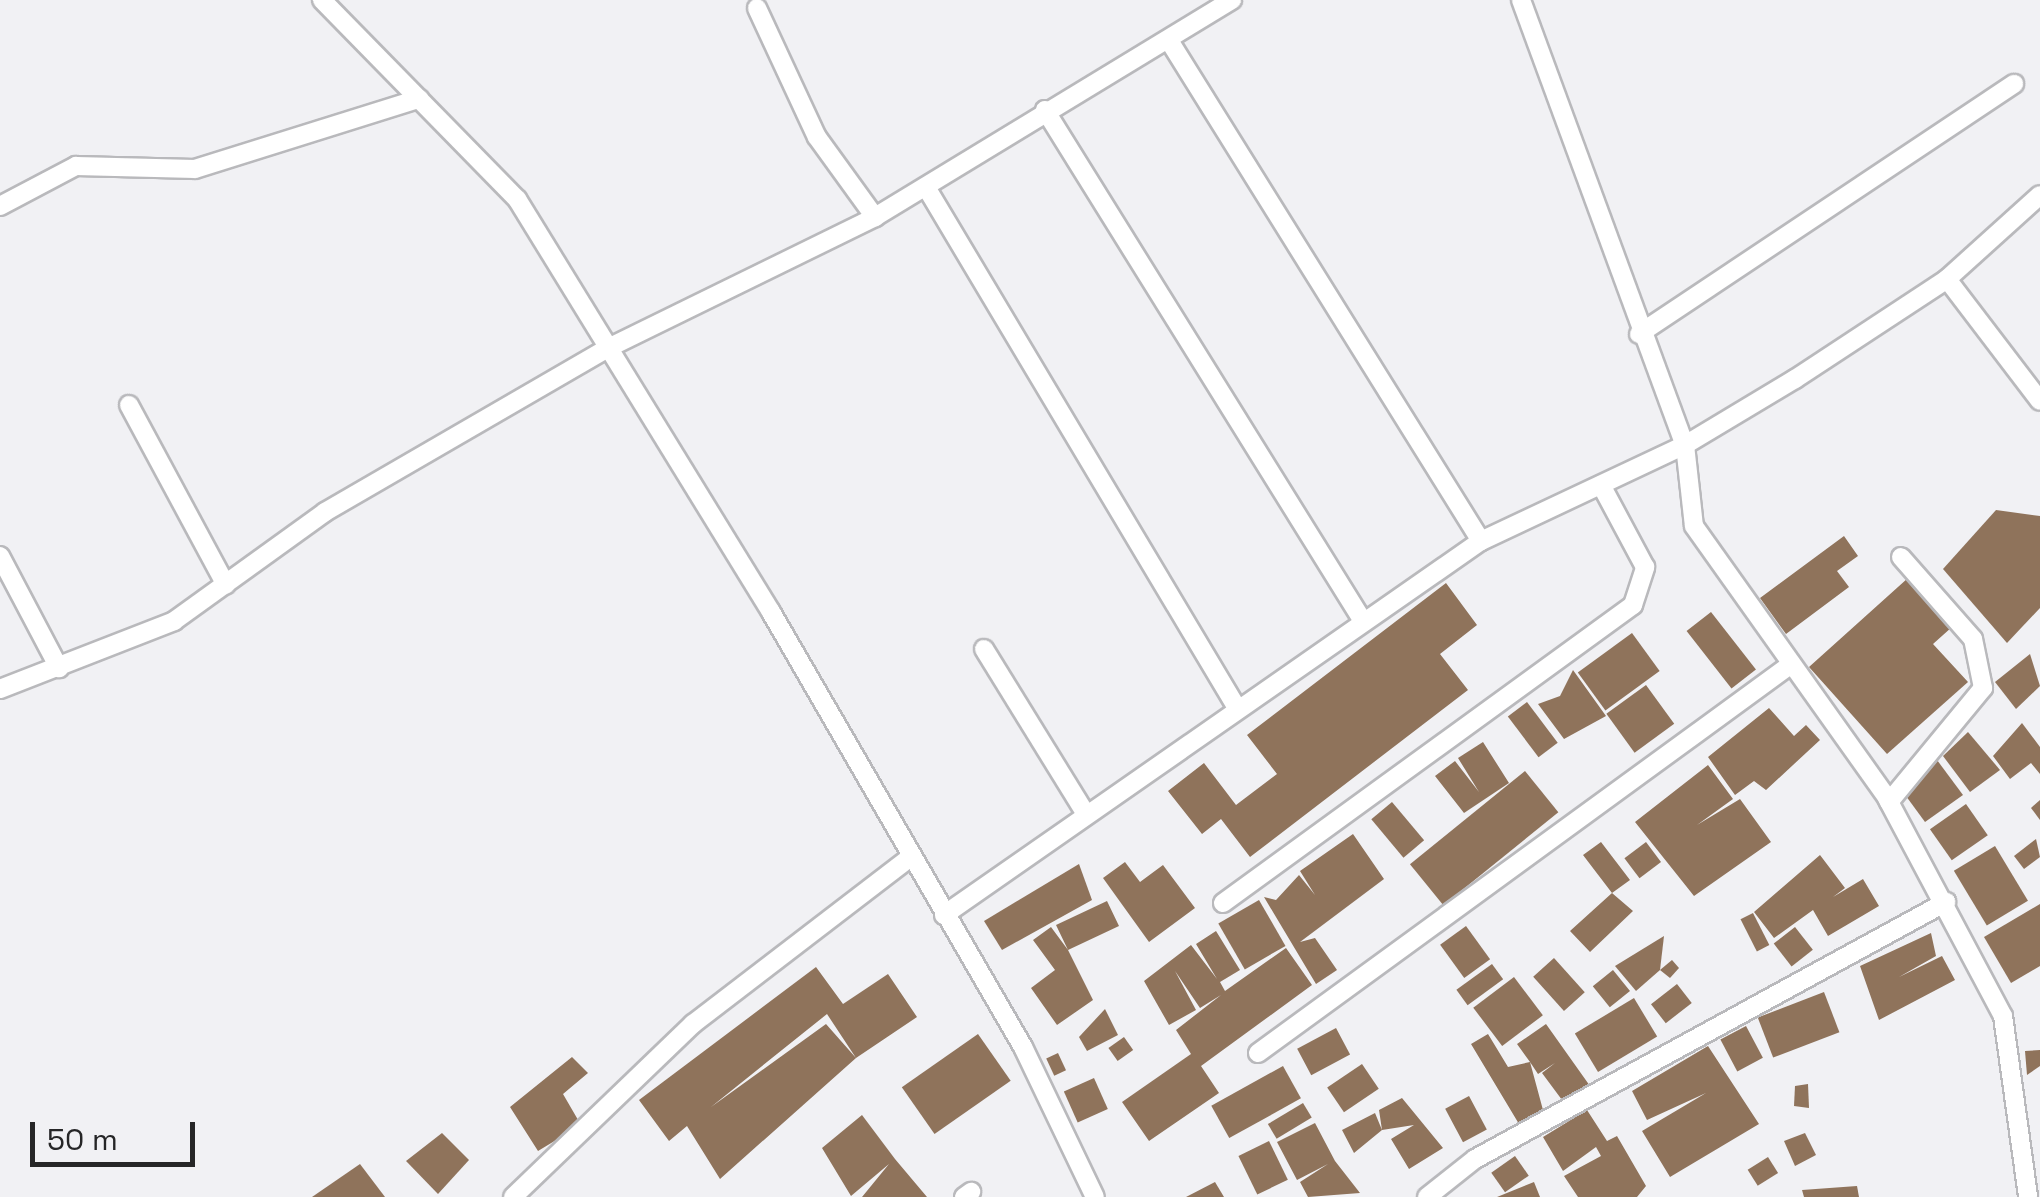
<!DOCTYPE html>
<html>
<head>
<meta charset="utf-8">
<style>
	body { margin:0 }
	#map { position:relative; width:2040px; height:1197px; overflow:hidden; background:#f1f1f4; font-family:"Space Grotesk",sans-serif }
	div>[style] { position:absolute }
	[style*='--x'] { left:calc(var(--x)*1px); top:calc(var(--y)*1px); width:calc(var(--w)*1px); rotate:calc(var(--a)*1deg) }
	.building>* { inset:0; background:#8f735b; transform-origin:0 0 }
	.roads { filter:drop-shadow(2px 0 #b9b9bc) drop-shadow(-2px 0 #b9b9bc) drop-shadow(0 2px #b9b9bc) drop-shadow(0 -2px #b9b9bc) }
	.minor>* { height:18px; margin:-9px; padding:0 9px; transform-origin:9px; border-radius:9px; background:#fff }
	span { translate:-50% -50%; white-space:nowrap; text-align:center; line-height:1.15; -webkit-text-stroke:9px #f1f1f4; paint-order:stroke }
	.scale { position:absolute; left:30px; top:1122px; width:165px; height:45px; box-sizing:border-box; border:5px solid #262627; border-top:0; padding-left:12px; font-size:30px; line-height:35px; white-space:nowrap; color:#262627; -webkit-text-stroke:8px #f1f1f4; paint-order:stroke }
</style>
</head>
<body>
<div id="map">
	<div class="building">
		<div style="clip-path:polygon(1996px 510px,2040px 516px,2040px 608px,2007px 643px,1943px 569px)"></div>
		<div style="clip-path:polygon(1844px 536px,1858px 556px,1837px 571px,1849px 587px,1786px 634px,1760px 598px)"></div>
		<div style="clip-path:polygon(1908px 578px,1952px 627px,1933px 644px,1968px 682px,1887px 754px,1809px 667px)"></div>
		<div style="clip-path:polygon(1446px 583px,1477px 625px,1440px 654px,1468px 690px,1250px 857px,1221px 819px,1202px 834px,1168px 791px,1204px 763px,1236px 805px,1277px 774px,1247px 735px)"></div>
		<div style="left:1711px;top:612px;width:73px;height:31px;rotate:52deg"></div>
		<div style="left:1632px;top:633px;width:47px;height:67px;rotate:54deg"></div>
		<div style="clip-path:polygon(2030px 654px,2040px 686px,2016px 709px,1995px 682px)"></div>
		<div style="clip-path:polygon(1573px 670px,1606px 716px,1564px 739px,1538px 704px,1560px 696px)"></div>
		<div style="left:1646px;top:685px;width:48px;height:49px;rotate:54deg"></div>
		<div style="left:1527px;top:702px;width:51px;height:24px;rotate:53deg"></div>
		<div style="clip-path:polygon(1769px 708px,1794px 736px,1806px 725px,1820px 740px,1766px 790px,1754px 781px,1735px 795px,1708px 757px)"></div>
		<div style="clip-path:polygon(2022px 723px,2040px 747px,2040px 774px,2031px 763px,2010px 779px,1993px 756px)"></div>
		<div style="clip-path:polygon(1968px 732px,2000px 770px,1970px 792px,1943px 756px)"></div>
		<div style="clip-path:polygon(1483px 742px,1509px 783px,1464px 813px,1435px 776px,1455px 761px,1479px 792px,1458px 758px)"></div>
		<div style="clip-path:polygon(1937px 760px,1963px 795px,1925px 822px,1903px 792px)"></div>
		<div style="clip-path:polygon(1708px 765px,1733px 799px,1697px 825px,1740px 799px,1771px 842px,1694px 896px,1635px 822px)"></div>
		<div style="left:1525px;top:771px;width:53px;height:148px;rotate:51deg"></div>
		<div style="clip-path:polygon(2040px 800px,2040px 820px,2031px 808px)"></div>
		<div style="left:1392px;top:802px;width:50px;height:27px;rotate:50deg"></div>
		<div style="left:1966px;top:804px;width:38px;height:44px;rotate:55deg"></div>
		<div style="clip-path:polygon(1353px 834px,1384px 879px,1300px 942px,1315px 938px,1337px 970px,1316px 984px,1264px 897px,1276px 900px,1299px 875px,1315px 895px,1300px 871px)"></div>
		<div style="clip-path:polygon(2036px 839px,2040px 857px,2024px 869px,2014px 856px)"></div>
		<div style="clip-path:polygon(1601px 842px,1630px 880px,1612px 893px,1633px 911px,1590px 952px,1570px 931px,1612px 893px,1583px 855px)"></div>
		<div style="left:1646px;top:842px;width:25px;height:27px;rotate:53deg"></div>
		<div style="left:1995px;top:846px;width:64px;height:48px;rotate:59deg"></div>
		<div style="clip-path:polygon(1820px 855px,1845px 888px,1833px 897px,1863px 879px,1879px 906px,1828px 936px,1813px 910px,1774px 938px,1754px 912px)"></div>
		<div style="clip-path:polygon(1125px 862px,1140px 882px,1163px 865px,1195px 908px,1149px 942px,1103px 878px)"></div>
		<div style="clip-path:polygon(1079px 864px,1092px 900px,1002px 950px,984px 921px)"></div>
		<div style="left:1259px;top:900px;width:53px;height:47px;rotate:60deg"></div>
		<div style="clip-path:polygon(1107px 901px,1119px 926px,1068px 950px,1093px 1000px,1057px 1025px,1031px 988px,1055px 970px,1033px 940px,1051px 927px,1068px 950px,1056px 925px)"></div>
		<div style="clip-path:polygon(2040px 904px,2040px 966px,2011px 983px,1984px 937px)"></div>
		<div style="left:1753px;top:913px;width:36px;height:14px;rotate:63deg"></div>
		<div style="left:1466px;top:926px;width:41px;height:32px;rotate:54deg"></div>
		<div style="left:1795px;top:927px;width:29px;height:27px;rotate:52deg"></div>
		<div style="clip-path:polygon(1216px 931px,1240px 970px,1220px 982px,1225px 991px,1286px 948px,1312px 985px,1201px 1066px,1219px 1093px,1149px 1141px,1122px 1102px,1191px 1054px,1176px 1030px,1221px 995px,1200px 1008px,1175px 971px,1196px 1010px,1169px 1025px,1144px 981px,1191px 945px,1217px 979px,1196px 944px)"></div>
		<div style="clip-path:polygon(1931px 933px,1936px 956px,1899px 977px,1942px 956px,1955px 980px,1879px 1020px,1860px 966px)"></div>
		<div style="clip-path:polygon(1664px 936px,1660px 970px,1636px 991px,1615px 966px)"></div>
		<div style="left:1554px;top:958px;width:46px;height:28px;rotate:48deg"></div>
		<div style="clip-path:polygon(1672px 960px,1679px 968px,1670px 978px,1660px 970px)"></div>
		<div style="left:1492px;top:964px;width:19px;height:44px;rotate:54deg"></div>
		<div style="clip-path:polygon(816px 967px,843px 1004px,888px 974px,917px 1017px,856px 1058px,827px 1014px,711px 1107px,826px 1024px,856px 1058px,720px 1179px,687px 1126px,669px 1141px,639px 1100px)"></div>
		<div style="left:1613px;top:970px;width:27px;height:26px;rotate:51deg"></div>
		<div style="left:1514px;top:977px;width:48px;height:51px;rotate:53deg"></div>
		<div style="left:1677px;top:984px;width:24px;height:33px;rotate:52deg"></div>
		<div style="left:1824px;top:992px;width:43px;height:71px;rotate:69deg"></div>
		<div style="left:1634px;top:998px;width:45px;height:69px;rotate:59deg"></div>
		<div style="clip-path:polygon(1105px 1009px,1118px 1035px,1087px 1051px,1079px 1037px)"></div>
		<div style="clip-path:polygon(1546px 1024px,1590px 1086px,1565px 1104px,1542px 1073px,1555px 1063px,1538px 1074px,1530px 1062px,1543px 1110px,1519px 1124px,1471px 1044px,1488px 1034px,1508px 1067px,1530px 1062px,1517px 1044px)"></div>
		<div style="left:1746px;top:1026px;width:36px;height:29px;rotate:62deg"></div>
		<div style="left:1336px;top:1028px;width:30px;height:44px;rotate:62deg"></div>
		<div style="left:978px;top:1034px;width:57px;height:93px;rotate:55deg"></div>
		<div style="left:1124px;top:1037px;width:16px;height:19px;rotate:55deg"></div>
		<div style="clip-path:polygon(1708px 1046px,1759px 1124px,1670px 1177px,1642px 1131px,1706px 1093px,1647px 1120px,1632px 1091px)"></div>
		<div style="clip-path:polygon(2040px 1050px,2040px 1066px,2027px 1075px,2025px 1051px)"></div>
		<div style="left:1058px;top:1053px;width:19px;height:13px;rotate:65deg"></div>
		<div style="clip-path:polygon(572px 1057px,588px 1073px,563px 1094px,581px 1125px,538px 1151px,510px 1107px)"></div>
		<div style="left:1362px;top:1064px;width:30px;height:42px;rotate:56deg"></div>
		<div style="left:1283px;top:1066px;width:37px;height:82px;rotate:61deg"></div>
		<div style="left:1094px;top:1078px;width:34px;height:33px;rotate:66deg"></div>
		<div style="clip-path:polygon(1808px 1084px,1809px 1108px,1794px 1106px,1795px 1086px)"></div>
		<div style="left:1469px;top:1096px;width:38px;height:27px;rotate:62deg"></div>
		<div style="clip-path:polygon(1402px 1098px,1443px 1148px,1409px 1169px,1391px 1139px,1414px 1125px,1382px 1130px,1354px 1153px,1342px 1130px,1375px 1113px,1382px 1130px,1379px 1110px)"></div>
		<div style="left:1303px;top:1103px;width:17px;height:41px;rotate:59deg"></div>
		<div style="clip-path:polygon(1587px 1110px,1607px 1141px,1617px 1136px,1646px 1186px,1637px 1197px,1578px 1197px,1564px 1176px,1601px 1156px,1596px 1147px,1563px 1171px,1543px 1137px)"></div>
		<div style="clip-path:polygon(862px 1115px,895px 1159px,927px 1197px,862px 1197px,889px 1164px,851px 1196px,822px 1148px)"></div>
		<div style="clip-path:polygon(1315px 1123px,1335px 1161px,1360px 1193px,1308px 1197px,1300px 1182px,1328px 1164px,1297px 1180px,1277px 1142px)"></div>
		<div style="clip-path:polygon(442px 1133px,469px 1160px,438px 1194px,406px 1161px)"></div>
		<div style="clip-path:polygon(1805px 1133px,1816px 1155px,1795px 1166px,1784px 1141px)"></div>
		<div style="left:1269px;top:1141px;width:43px;height:34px;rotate:64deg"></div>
		<div style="left:1515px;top:1156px;width:24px;height:29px;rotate:55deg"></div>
		<div style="left:1768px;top:1157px;width:19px;height:24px;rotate:58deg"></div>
		<div style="clip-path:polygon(360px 1164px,385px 1197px,312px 1197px)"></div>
		<div style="clip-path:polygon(1215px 1182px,1224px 1197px,1186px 1197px)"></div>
		<div style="clip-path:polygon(1534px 1182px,1540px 1197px,1497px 1197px)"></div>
		<div style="clip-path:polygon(1857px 1186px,1859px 1197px,1804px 1197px,1802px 1190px)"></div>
	</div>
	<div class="roads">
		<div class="minor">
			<div style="--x:322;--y:0;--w:279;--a:45.6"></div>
			<div style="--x:517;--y:199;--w:485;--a:58.4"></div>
			<div style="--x:771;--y:612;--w:503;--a:59.92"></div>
			<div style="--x:1023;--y:1047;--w:166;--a:64.4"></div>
			<div style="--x:1521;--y:0;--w:474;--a:69.8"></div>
			<div style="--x:1685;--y:445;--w:81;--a:83.7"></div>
			<div style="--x:1694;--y:526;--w:334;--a:54.6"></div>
			<div style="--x:1887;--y:798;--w:247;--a:62"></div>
			<div style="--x:2003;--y:1016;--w:183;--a:82.1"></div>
			<div style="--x:757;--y:8;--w:142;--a:65.1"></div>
			<div style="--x:817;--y:137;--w:99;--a:54.1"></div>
			<div style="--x:1170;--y:42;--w:588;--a:58.07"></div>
			<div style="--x:1045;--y:110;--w:602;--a:58.11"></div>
			<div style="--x:926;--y:187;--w:607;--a:59.17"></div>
			<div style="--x:0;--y:206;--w:86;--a:-27.8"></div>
			<div style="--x:76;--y:166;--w:119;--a:1.4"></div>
			<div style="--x:195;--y:169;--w:235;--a:-17.4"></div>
			<div style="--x:1947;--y:279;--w:153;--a:52.7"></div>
			<div style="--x:1639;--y:334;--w:451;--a:-33.7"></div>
			<div style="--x:129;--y:405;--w:204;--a:61.7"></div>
			<div style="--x:0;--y:556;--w:127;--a:62.2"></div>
			<div style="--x:984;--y:649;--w:194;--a:58.3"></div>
			<div style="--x:0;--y:689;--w:187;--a:-21.3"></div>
			<div style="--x:174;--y:621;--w:186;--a:-35.8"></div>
			<div style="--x:325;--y:512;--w:329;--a:-30.1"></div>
			<div style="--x:610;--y:347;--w:295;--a:-26.1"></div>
			<div style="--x:875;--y:217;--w:418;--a:-31.3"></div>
			<div style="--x:1889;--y:802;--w:148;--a:-50.5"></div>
			<div style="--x:1983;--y:688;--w:50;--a:-101.5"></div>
			<div style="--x:1973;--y:639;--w:109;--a:-131.3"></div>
			<div style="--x:1223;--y:903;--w:507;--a:-36.01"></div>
			<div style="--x:1633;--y:605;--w:40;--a:-72"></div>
			<div style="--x:1645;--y:567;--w:93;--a:-118.2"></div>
			<div style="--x:944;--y:915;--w:654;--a:-34.86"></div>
			<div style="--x:1481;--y:541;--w:225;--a:-25.2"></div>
			<div style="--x:1685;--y:445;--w:128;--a:-31"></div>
			<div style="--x:1795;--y:379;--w:182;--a:-33.3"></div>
			<div style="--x:1947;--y:279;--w:125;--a:-42.1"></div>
			<div style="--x:1258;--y:1053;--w:658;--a:-36.1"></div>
			<div style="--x:513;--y:1197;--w:250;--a:-43.9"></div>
			<div style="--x:693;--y:1024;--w:275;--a:-37.5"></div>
			<div style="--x:964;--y:1197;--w:9;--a:-36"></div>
			<div style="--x:1427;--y:1197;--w:61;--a:-38.4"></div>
			<div style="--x:1475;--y:1159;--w:537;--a:-28.62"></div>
		</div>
	</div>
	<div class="scale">50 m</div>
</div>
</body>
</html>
